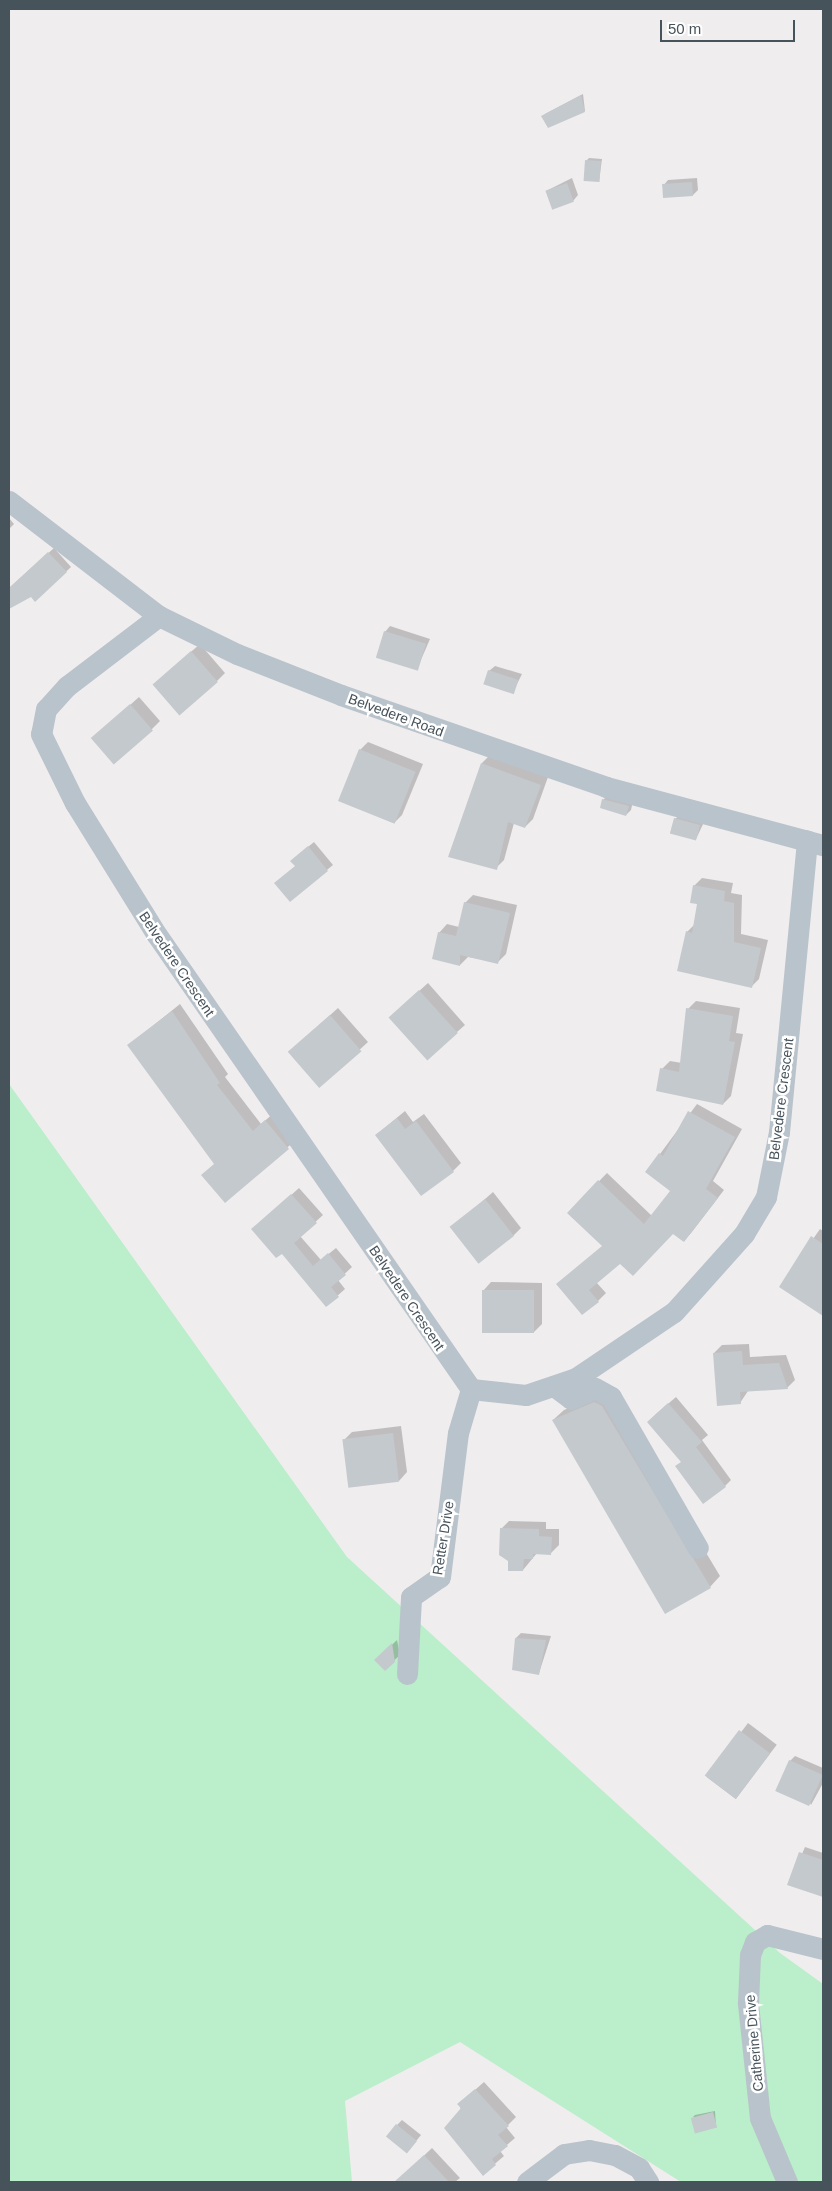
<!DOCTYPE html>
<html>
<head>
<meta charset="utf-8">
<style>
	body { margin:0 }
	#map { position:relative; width:832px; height:2191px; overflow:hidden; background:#f0edee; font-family:Arial,sans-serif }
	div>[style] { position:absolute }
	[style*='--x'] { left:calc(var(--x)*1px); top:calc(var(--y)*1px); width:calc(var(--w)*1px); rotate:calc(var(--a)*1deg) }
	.green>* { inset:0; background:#bbeeca }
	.shadow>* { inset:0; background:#0003; transform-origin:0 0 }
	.building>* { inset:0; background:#c4c9cd; transform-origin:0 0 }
	.minor>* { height:21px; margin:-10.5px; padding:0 10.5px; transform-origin:10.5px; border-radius:10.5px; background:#b9c3cb }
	span { translate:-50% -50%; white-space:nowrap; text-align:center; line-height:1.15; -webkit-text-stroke:5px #fff; paint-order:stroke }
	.street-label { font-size:14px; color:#46535b }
	.frame { position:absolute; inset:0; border:10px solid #46535b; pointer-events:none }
	.scale { position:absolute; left:660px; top:20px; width:135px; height:22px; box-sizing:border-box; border:2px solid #46535b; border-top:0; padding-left:6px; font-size:15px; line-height:18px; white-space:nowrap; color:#46535b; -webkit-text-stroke:4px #fff; paint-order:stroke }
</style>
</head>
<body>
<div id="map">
	<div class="green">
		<div style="clip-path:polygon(9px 1084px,347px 1557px,780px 1953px,823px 1984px,823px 2182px,681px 2182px,460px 2042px,345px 2101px,352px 2182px,9px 2182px)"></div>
	</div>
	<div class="shadow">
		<div style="clip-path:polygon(583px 94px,585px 111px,545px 114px)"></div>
		<div style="clip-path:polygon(589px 158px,602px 159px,599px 181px,587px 160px)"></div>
		<div style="clip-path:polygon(572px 178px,578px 195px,573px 201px,546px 191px)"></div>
		<div style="clip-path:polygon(697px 178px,698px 190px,693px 195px,663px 186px,668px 180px)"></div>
		<div style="clip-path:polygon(9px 518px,14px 524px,9px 529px)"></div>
		<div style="clip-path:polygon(54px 548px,71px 567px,36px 600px,31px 595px,9px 608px,9px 588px)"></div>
		<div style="clip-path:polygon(390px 626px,430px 639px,417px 669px,385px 632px)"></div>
		<div style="clip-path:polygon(200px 644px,225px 673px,217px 681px,162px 677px)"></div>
		<div style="clip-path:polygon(495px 666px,522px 674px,513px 692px,489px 671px)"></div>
		<div style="clip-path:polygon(139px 697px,160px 721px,152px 729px,101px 731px)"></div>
		<div style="clip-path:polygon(368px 742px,423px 764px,402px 815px,394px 823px,360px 750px)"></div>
		<div style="clip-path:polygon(490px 755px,548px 777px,533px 819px,525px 827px,514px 823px,504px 860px,496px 868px,482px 763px)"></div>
		<div style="clip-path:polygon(609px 794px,633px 801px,631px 810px,626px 815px,603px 800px)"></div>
		<div style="clip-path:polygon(681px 814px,705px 820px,696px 839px,675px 819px)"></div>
		<div style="clip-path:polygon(314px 842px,333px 865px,290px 900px,297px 856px)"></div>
		<div style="clip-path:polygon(702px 878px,733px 883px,731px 893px,742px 895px,741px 934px,768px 940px,759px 979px,751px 987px,687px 932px,694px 925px,698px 903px,694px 886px)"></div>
		<div style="clip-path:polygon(473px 895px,517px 905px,506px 954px,498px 962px,468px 957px,460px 965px,439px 933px,447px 924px,459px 927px,465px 903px)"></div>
		<div style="clip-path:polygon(428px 983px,465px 1025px,457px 1032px,398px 1010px)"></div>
		<div style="clip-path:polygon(696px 1001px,740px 1008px,736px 1033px,743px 1034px,731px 1096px,723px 1104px,662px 1069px,670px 1061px,682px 1063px,688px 1009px)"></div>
		<div style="clip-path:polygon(180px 1004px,228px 1074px,225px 1077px,261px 1124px,274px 1113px,296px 1140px,225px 1201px,215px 1164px,129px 1045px)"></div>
		<div style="clip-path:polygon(338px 1008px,368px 1042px,320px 1086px,298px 1044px)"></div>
		<div style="clip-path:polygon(697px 1104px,742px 1129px,713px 1181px,724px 1190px,691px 1233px,683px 1241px,673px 1233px,621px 1262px,596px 1282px,606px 1293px,598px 1301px,558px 1284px,603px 1246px,568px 1213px,607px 1173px,652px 1216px,672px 1190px,660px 1154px)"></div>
		<div style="clip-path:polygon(405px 1111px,413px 1122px,424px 1114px,461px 1163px,453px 1171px,376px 1135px)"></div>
		<div style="clip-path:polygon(299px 1188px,323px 1215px,300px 1236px,321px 1260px,336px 1248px,352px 1267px,338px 1280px,345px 1289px,326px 1306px,260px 1223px)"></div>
		<div style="clip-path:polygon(493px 1192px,521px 1228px,513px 1236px,452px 1228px)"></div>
		<div style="clip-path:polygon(820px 1229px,823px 1231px,823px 1314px,780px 1286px)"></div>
		<div style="clip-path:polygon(491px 1282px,542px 1283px,542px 1324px,534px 1332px,483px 1291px)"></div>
		<div style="clip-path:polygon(749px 1344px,750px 1357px,786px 1355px,795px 1380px,787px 1388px,748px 1391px,740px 1403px,714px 1353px,722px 1345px)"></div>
		<div style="clip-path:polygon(606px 1392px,612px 1396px,720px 1576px,710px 1587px,553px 1420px,564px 1410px)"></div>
		<div style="clip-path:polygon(676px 1397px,708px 1435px,702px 1440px,731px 1480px,725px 1486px,682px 1461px,655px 1415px)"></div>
		<div style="clip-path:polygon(401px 1426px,407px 1472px,399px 1481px,344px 1440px,352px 1432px)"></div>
		<div style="clip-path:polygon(509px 1521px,546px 1522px,546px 1529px,559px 1529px,559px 1545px,551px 1553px,537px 1553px,523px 1570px,501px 1529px)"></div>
		<div style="clip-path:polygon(521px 1633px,551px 1636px,539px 1673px,516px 1638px)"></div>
		<div style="clip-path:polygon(397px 1640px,400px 1655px,385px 1669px,376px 1660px)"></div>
		<div style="left:748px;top:1723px;width:36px;height:68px;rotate:37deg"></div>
		<div style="clip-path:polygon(795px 1756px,823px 1768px,823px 1783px,811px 1805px,790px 1761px)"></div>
		<div style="clip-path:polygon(805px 1847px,823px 1853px,823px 1896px,789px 1884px)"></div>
		<div style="clip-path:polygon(484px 2082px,516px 2117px,506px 2127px,515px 2138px,500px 2151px,504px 2156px,483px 2174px,459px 2104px)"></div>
		<div style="clip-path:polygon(715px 2111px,716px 2126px,693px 2117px,695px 2115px)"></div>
		<div style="clip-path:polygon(402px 2120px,421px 2135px,412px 2146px,397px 2125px)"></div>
		<div style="clip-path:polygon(432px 2148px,460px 2178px,455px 2182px,404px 2182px,400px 2178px)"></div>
	</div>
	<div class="building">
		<div style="clip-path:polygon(581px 95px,585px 112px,548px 128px,541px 116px)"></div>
		<div style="left:585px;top:160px;width:16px;height:21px;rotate:4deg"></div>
		<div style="left:692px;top:182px;width:14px;height:30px;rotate:86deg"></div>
		<div style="left:567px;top:183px;width:20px;height:23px;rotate:70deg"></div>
		<div style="clip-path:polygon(48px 552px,67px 572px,35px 602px,31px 597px,9px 609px,9px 588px)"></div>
		<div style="left:384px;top:631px;width:44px;height:28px;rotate:17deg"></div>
		<div style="left:191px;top:651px;width:41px;height:51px;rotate:49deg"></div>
		<div style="left:488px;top:670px;width:32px;height:15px;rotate:18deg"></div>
		<div style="left:130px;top:704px;width:35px;height:52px;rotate:49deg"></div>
		<div style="left:359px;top:749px;width:61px;height:56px;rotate:22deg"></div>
		<div style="clip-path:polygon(481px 763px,541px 785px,525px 828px,508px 822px,497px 870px,448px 857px)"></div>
		<div style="clip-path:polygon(602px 799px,629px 806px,626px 816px,600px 808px)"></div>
		<div style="left:674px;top:818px;width:27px;height:16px;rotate:15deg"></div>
		<div style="clip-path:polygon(308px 846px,328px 871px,290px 902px,274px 883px,295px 866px,290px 861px)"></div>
		<div style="clip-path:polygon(693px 885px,725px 891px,724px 901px,734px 903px,734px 942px,761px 948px,752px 988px,677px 971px,686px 931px,692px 933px,697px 904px,690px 903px)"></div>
		<div style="clip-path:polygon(464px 902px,510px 913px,498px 964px,460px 955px,460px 966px,432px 959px,438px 932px,456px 936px)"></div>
		<div style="left:419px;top:990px;width:58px;height:41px;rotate:48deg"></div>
		<div style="clip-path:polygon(686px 1008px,733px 1016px,729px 1041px,735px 1042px,723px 1105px,656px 1091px,660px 1068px,679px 1072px)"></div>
		<div style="clip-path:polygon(172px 1011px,220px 1083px,217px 1085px,253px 1131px,265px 1120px,289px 1149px,225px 1203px,201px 1175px,214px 1164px,127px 1045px)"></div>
		<div style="left:330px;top:1015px;width:48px;height:56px;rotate:49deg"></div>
		<div style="clip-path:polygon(688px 1111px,735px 1137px,706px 1189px,718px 1198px,684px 1242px,673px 1234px,633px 1276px,620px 1264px,589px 1290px,599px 1302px,582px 1315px,556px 1284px,602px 1246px,567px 1213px,598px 1180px,644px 1224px,670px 1191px,645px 1172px,659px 1153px,663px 1156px)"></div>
		<div style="clip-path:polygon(397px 1118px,405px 1129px,416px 1121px,454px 1172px,421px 1196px,375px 1135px)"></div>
		<div style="clip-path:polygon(291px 1194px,317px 1223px,294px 1243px,313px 1266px,328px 1253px,346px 1275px,331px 1287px,339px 1297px,326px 1307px,282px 1254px,276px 1258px,251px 1229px)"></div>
		<div style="left:485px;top:1199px;width:47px;height:45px;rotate:52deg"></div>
		<div style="clip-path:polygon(811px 1236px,823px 1244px,823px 1316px,779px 1287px)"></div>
		<div style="left:482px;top:1290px;width:52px;height:43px"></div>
		<div style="clip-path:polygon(742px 1351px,743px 1365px,779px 1363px,788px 1389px,740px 1392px,741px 1404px,717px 1406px,713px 1353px)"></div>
		<div style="clip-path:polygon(594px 1402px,602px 1406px,711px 1588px,665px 1614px,552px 1420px)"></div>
		<div style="clip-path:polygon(668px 1403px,702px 1442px,696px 1447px,726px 1487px,703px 1504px,675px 1466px,681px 1462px,647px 1422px)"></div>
		<div style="left:393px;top:1433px;width:49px;height:51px;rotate:83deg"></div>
		<div style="clip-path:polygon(500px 1528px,539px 1529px,539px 1536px,552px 1537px,551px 1555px,533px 1554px,533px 1559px,524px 1559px,523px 1571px,508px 1571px,508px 1561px,499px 1555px)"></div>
		<div style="clip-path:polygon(515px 1638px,546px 1640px,539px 1675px,512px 1670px)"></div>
		<div style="clip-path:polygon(392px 1643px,395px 1662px,385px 1671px,374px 1660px)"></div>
		<div style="left:739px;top:1730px;width:39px;height:57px;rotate:37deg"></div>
		<div style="left:789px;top:1760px;width:37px;height:34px;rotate:24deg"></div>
		<div style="clip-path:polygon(799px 1852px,823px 1860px,823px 1897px,787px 1885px)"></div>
		<div style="clip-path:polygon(475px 2089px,509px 2126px,498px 2135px,508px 2146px,492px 2159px,496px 2165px,483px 2176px,444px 2128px,461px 2108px,457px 2104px)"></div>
		<div style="left:713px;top:2112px;width:16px;height:23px;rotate:75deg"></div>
		<div style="left:396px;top:2124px;width:27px;height:16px;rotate:39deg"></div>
		<div style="clip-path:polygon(424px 2155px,449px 2182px,394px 2182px)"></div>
	</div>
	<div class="minor">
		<div style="--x:9;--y:501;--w:189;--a:37.5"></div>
		<div style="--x:159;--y:616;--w:87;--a:26"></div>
		<div style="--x:237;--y:654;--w:112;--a:21.5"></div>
		<div style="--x:341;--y:695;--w:281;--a:19.1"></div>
		<div style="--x:606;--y:787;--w:225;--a:15"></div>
		<div style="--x:159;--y:616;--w:116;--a:142.7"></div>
		<div style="--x:67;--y:686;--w:31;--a:132"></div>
		<div style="--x:46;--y:709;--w:25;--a:101"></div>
		<div style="--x:41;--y:734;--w:77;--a:63.8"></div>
		<div style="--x:75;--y:803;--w:155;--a:58.2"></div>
		<div style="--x:157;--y:935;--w:552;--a:55.33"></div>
		<div style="--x:471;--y:1389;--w:55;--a:6.2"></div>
		<div style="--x:526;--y:1395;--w:53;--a:-18.8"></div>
		<div style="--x:576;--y:1378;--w:118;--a:-34"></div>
		<div style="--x:674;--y:1312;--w:105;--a:-48.1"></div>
		<div style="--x:744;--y:1234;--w:43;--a:-59.3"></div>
		<div style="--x:766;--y:1197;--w:66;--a:-78.7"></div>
		<div style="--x:779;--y:1132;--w:293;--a:-84.5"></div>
		<div style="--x:554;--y:1386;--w:21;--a:37"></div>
		<div style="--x:571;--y:1399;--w:26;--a:-25"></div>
		<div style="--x:595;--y:1388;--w:18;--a:29"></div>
		<div style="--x:611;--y:1397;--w:174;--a:60.1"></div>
		<div style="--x:407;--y:1674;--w:77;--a:-87"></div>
		<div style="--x:411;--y:1597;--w:35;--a:-35"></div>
		<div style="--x:440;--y:1577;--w:145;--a:-82.9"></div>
		<div style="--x:458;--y:1433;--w:46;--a:-73.5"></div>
		<div style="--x:527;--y:2182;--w:46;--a:-37.1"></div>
		<div style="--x:564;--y:2154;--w:25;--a:-9"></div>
		<div style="--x:589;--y:2150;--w:26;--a:11"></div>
		<div style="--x:615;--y:2155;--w:27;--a:28"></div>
		<div style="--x:639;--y:2168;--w:17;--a:57"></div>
		<div style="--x:787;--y:2182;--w:69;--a:-112.9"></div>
		<div style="--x:760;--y:2118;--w:116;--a:-96"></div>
		<div style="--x:748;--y:2003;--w:48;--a:-87.6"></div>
		<div style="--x:750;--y:1955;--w:14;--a:-69"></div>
		<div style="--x:755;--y:1942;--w:14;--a:-30"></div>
		<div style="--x:767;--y:1935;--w:58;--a:14"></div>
	</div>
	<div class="street-label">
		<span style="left:396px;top:715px;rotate:20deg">Belvedere Road</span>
		<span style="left:177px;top:964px;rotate:56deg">Belvedere Crescent</span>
		<span style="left:781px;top:1099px;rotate:-83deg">Belvedere Crescent</span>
		<span style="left:407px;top:1298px;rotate:56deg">Belvedere Crescent</span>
		<span style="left:443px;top:1538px;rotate:-81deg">Retter Drive</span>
		<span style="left:754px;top:2043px;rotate:-95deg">Catherine Drive</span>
	</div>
	<div class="frame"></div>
	<div class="scale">50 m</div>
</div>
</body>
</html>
